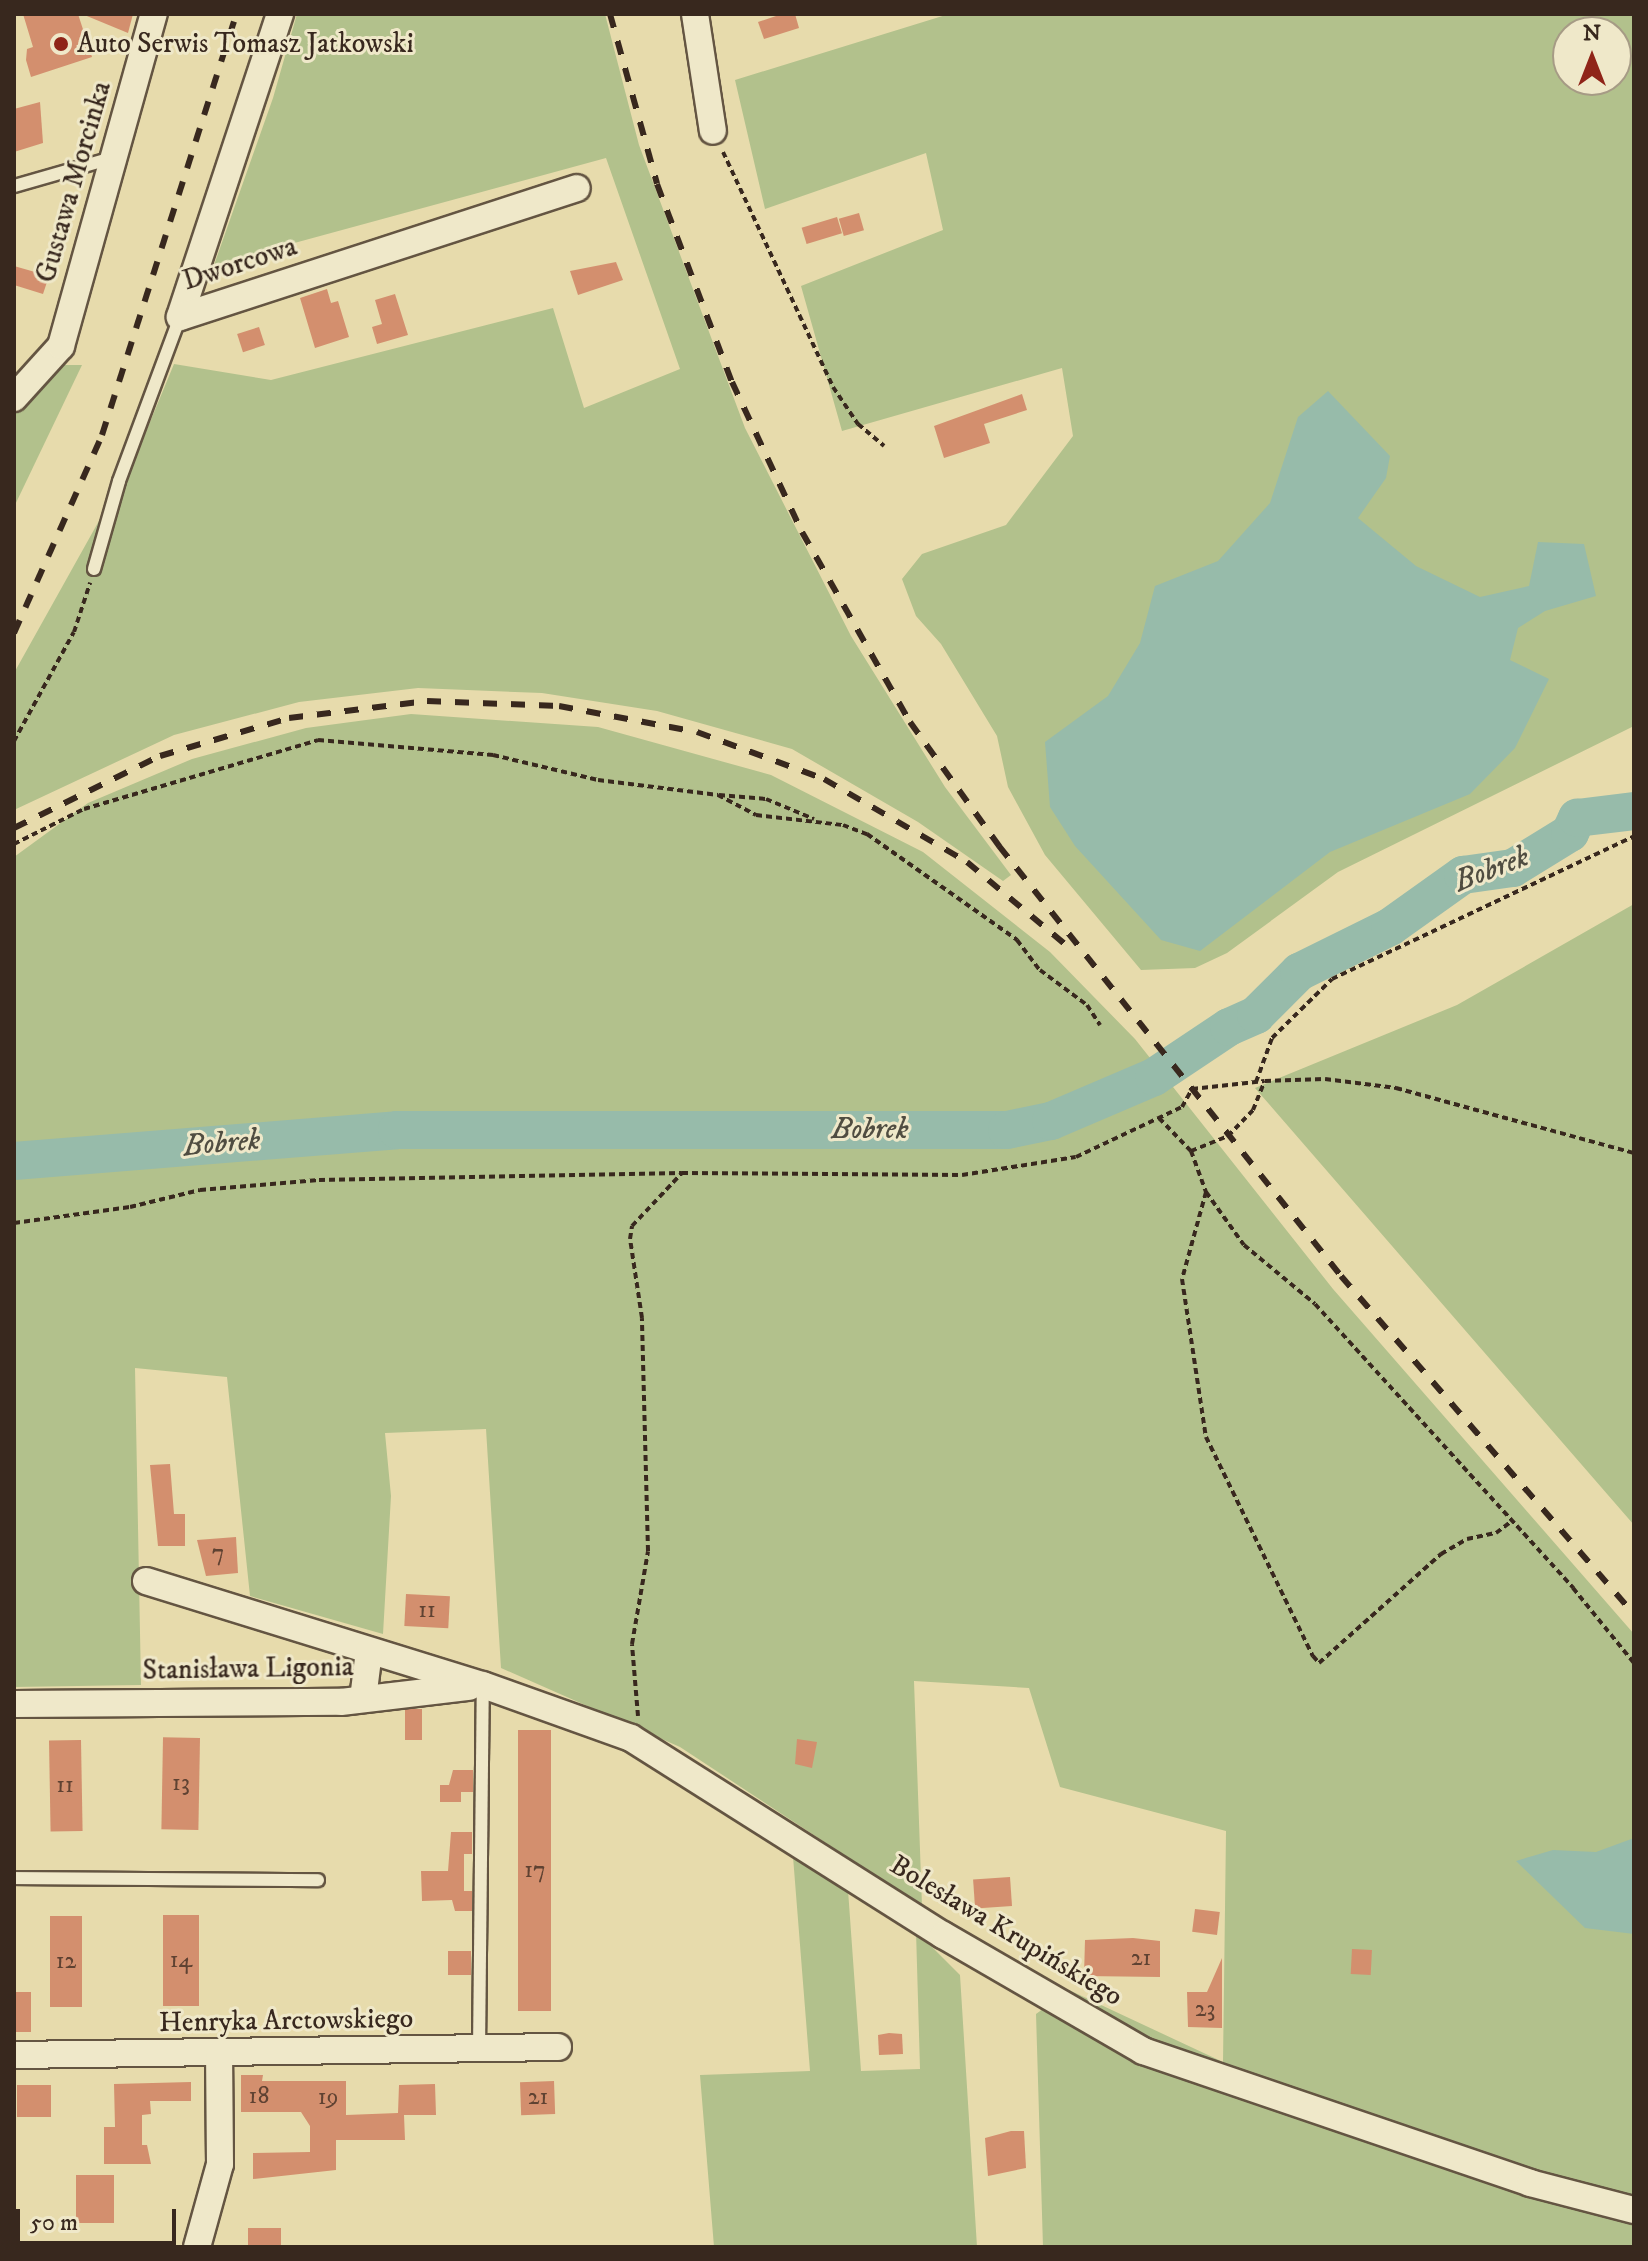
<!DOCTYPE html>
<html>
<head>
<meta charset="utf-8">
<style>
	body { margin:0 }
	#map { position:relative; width:1648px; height:2261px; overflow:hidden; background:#e7dbac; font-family:"IM FELL DW Pica",serif }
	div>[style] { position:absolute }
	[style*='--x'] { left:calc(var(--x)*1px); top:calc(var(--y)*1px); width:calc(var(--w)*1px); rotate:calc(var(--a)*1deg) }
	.green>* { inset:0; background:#b2c18c }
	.water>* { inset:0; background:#97bbaa }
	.river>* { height:38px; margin:-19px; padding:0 19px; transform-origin:19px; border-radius:19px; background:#97bbaa }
	.building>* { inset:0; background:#d38f6e; transform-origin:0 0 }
	.path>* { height:4px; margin-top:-2px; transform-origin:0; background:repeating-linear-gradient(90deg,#38281e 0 6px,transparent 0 10px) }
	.roads { filter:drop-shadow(2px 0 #645542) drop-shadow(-2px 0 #645542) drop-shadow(0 2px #645542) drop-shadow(0 -2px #645542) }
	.service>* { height:12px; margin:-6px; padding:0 6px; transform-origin:6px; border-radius:6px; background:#efe8c9 }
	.minor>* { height:26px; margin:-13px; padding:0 13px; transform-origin:13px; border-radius:13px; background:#efe8c9 }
	.rail>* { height:6px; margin-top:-3px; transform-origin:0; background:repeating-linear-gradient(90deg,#38281e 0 14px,transparent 0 28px) }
	.dots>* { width:22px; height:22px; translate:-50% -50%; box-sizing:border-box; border:4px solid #efe8c9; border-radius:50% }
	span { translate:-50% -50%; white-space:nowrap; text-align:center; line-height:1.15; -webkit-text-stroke:6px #efe8c9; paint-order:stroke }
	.number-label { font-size:24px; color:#5f4232 }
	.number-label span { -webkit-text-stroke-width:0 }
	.poi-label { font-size:28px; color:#38281e }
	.left { translate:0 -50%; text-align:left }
	.street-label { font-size:28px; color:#38281e }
	.water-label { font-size:30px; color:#504d41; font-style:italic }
	.frame { position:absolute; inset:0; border:16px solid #38281e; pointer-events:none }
	.north { position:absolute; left:1552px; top:16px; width:80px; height:80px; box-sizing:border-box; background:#efe8c9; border:2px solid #a69b85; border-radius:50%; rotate:0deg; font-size:22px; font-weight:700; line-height:32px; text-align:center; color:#38281e }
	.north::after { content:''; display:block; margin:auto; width:28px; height:36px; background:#8f2418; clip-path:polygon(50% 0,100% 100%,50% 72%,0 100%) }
	.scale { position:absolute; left:16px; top:2209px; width:160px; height:36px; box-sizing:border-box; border:4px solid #38281e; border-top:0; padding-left:10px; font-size:24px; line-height:28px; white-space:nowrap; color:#38281e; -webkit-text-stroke:6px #efe8c9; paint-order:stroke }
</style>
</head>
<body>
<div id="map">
	<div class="green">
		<div style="clip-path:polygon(297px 14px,605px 14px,639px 145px,745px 428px,851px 636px,945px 787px,1011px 875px,1003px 881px,918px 822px,792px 749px,657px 711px,542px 693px,418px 688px,299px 702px,174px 735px,14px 810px,14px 673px,138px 451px,174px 364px,271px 380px,553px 308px,584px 408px,680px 369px,606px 158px,214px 265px,273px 98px)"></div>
		<div style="clip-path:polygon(evenodd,949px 14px,1634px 14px,1634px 726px,1338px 872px,1227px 953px,1195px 968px,1141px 970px,1045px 855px,1008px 787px,997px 736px,941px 644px,916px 616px,902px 579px,922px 554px,1006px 525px,1073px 436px,1062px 368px,842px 431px,801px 286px,943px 230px,926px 153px,765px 209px,735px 80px,949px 14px,1568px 32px,1616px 32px,1616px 80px,1568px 80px,1568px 32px)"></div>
		<div style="clip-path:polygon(26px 365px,82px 365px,14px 507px,14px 383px)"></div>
		<div style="clip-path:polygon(411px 714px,598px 727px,771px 775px,923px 852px,1050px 952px,1135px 1039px,1333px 1289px,1634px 1634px,1634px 2247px,1043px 2247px,1036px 2014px,1069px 1990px,1223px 2062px,1226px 1831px,1060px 1787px,1029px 1688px,914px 1681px,922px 1906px,680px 1747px,501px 1668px,486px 1429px,385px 1433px,391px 1496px,383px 1634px,250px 1596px,227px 1377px,135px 1368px,141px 1685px,14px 1687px,14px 857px,88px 803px,192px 759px,306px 728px)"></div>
		<div style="clip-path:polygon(1634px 904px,1634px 1525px,1255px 1088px,1457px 1005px)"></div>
		<div style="clip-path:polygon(792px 1844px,848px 1890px,861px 2071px,920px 2069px,916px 1931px,960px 1975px,977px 2247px,714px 2247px,700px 2075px,810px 2071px)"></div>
	</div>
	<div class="water">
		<div style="clip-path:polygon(1328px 391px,1390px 456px,1386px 478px,1358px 518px,1416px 566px,1480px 597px,1529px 586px,1538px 542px,1584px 544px,1596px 596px,1545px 611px,1518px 628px,1510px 660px,1549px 679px,1515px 748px,1470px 794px,1330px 852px,1200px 951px,1161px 940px,1075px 846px,1050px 807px,1045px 742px,1108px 696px,1140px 643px,1155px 586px,1218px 561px,1270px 503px,1298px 417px)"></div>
		<div style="clip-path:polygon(1634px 1838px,1634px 1934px,1585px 1928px,1516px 1861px,1553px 1850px,1596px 1852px)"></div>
	</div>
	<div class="river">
		<div style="--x:14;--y:1161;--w:384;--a:-4.6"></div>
		<div style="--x:397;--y:1130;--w:610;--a:0"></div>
		<div style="--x:1007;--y:1130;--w:45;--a:-11.6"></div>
		<div style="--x:1051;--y:1121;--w:112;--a:-23.1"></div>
		<div style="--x:1154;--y:1077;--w:90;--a:-33.7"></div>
		<div style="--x:1229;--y:1027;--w:30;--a:-24"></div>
		<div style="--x:1256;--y:1015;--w:61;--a:-45"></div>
		<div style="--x:1299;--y:972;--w:102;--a:-26.3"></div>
		<div style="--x:1390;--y:927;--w:90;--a:-35.5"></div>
		<div style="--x:1463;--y:875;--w:50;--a:-8"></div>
		<div style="--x:1513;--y:868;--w:67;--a:-31.6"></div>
		<div style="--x:1570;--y:833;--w:17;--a:-65"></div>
		<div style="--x:1577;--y:818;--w:57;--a:-7"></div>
	</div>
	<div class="building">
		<div style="clip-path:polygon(23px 14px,78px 14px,92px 57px,31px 77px,26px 60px,27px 49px,33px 47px)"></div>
		<div style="clip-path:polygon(82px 14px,133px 14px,128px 33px)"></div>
		<div style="clip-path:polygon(782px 14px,795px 14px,799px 28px,764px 39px,758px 22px)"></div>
		<div style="clip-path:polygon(40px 102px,43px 143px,14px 152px,14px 109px)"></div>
		<div style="left:859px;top:213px;width:18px;height:21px;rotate:74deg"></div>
		<div style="left:837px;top:217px;width:17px;height:37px;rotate:73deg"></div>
		<div style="clip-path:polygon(616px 262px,623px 280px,578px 295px,570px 271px)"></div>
		<div style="clip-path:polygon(14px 266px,49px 276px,43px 294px,14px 285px)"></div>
		<div style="clip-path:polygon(327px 289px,331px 303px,338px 301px,349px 337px,315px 348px,300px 298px)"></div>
		<div style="clip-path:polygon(395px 294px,408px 335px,377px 344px,372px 327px,382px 324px,375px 300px)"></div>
		<div style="left:259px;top:327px;width:19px;height:23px;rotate:72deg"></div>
		<div style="clip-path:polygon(1022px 394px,1027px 410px,984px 424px,990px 443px,944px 458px,934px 426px)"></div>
		<div style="clip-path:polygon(170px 1464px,174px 1514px,185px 1514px,185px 1546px,158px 1546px,150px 1465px)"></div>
		<div style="clip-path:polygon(236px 1537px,238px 1573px,206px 1576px,197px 1540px)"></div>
		<div style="left:406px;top:1594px;width:44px;height:32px;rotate:3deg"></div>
		<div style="left:422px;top:1709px;width:31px;height:17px;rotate:90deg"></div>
		<div style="left:518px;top:1730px;width:33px;height:281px"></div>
		<div style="left:200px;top:1738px;width:92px;height:37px;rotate:91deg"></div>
		<div style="clip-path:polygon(797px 1739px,817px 1742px,812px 1768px,795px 1764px)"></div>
		<div style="left:81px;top:1740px;width:91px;height:32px;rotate:89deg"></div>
		<div style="clip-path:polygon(453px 1770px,473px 1770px,473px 1792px,461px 1792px,461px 1802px,440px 1802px,440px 1785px,449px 1785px)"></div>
		<div style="clip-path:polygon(451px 1832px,472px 1832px,472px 1854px,464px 1854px,464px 1891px,472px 1891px,472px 1911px,455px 1911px,452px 1900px,422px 1901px,421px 1871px,448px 1871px)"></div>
		<div style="left:1010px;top:1877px;width:29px;height:37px;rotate:86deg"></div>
		<div style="left:1195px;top:1909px;width:25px;height:23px;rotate:7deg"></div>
		<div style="left:163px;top:1915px;width:36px;height:91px"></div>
		<div style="left:50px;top:1916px;width:32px;height:91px"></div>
		<div style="clip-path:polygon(1133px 1938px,1160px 1941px,1160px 1977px,1084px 1976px,1085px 1940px)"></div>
		<div style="left:1352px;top:1949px;width:20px;height:25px;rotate:3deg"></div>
		<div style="left:448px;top:1951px;width:23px;height:24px"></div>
		<div style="clip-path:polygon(1222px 1958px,1222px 2028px,1188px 2027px,1187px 1992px,1207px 1992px)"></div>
		<div style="left:14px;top:1992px;width:17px;height:40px"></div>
		<div style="clip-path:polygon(889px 2033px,902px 2034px,903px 2054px,879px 2055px,878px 2035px)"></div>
		<div style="clip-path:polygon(241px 2075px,263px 2075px,262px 2081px,346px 2081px,346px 2115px,398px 2113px,399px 2085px,435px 2084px,436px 2115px,404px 2115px,405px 2140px,336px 2140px,336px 2170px,253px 2179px,253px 2153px,310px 2152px,310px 2126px,301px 2112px,241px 2112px)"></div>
		<div style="left:554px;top:2081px;width:33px;height:34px;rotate:88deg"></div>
		<div style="clip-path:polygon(191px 2082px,191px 2101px,150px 2101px,151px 2114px,142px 2115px,142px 2145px,147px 2145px,151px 2164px,104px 2164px,104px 2127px,115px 2127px,114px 2084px)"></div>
		<div style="left:17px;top:2085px;width:34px;height:32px"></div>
		<div style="clip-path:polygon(1011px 2131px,1024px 2131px,1026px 2168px,988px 2176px,985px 2138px)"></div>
		<div style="left:76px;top:2175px;width:38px;height:48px"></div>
		<div style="left:281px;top:2228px;width:19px;height:33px;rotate:90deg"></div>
	</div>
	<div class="path">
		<div style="--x:723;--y:152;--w:259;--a:64.9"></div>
		<div style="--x:833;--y:387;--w:45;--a:56"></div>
		<div style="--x:858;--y:424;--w:34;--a:40"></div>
		<div style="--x:14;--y:741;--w:124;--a:-61.2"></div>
		<div style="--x:74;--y:632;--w:52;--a:-71.9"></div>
		<div style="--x:719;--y:795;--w:47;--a:4.9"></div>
		<div style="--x:766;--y:799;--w:52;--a:22.6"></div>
		<div style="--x:14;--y:844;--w:78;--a:-26.6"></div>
		<div style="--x:84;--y:809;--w:244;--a:-16.4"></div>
		<div style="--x:318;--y:740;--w:176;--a:4.9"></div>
		<div style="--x:493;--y:755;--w:108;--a:13.4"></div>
		<div style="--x:598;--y:780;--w:121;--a:7.1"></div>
		<div style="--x:718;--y:795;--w:43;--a:27.8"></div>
		<div style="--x:756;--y:815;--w:88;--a:6.6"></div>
		<div style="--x:843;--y:825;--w:26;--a:21"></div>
		<div style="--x:867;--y:834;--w:184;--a:35.2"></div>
		<div style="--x:1017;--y:940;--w:38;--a:53"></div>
		<div style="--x:1040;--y:970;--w:59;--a:36.7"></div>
		<div style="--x:1087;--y:1005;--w:24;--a:57"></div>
		<div style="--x:1256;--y:1082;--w:47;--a:-70"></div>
		<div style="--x:1272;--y:1038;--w:84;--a:-44.5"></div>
		<div style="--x:1332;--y:979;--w:334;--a:-25.3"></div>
		<div style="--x:1159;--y:1118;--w:46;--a:45.9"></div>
		<div style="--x:1191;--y:1151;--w:44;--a:69.9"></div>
		<div style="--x:1206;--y:1192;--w:65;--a:54.4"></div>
		<div style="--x:1244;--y:1245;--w:92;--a:39.7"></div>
		<div style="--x:1315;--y:1304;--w:384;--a:47.7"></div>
		<div style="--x:1573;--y:1588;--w:97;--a:50.9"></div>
		<div style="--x:1191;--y:1151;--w:40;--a:-22"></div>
		<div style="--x:1228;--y:1136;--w:36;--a:-46"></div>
		<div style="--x:1253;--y:1110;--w:31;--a:-68"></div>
		<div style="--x:1206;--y:1192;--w:90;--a:105.4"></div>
		<div style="--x:1182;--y:1279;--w:160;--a:81.4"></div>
		<div style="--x:1206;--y:1437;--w:244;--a:64"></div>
		<div style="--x:1313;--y:1656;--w:9;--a:49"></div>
		<div style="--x:1319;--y:1663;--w:164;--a:-41.8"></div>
		<div style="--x:1441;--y:1554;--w:30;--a:-30"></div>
		<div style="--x:1467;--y:1539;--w:30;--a:-12"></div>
		<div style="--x:1496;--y:1533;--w:20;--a:-37"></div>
		<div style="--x:14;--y:1223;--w:117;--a:-7.9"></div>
		<div style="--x:130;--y:1207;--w:72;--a:-13.7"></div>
		<div style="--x:200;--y:1190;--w:119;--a:-4.8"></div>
		<div style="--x:319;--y:1180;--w:363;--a:-1.1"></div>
		<div style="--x:682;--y:1173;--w:280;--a:0.4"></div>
		<div style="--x:962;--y:1175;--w:115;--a:-9"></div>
		<div style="--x:1076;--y:1157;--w:117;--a:-25.3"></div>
		<div style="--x:1182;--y:1107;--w:21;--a:-61"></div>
		<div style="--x:1192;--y:1089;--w:73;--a:-6.3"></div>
		<div style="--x:1265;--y:1081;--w:60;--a:-1.9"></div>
		<div style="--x:1325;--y:1079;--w:72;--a:7.2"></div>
		<div style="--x:1396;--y:1088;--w:247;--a:15.3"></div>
		<div style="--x:638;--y:1716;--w:72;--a:-94.8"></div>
		<div style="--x:632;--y:1644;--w:94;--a:-80.2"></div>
		<div style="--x:648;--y:1551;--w:233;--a:-91.5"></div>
		<div style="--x:642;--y:1318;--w:80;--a:-98.6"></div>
		<div style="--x:630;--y:1239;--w:13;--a:-81"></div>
		<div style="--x:632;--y:1226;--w:73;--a:-46.7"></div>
	</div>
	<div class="roads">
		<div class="service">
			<div style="--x:14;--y:186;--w:105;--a:-16"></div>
			<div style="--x:94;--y:569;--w:91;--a:-74.1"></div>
			<div style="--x:119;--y:481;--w:175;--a:-69.6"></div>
			<div style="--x:14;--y:1878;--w:304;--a:0.4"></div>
			<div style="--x:479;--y:2050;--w:365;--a:-89.4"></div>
		</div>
		<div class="minor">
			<div style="--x:280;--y:14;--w:319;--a:108.3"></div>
			<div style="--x:180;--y:317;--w:417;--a:-18"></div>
			<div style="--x:695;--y:14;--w:118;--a:81.3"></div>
			<div style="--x:14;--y:398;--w:70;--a:-47.9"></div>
			<div style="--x:61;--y:346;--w:345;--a:-74.4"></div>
			<div style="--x:146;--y:1581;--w:353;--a:17.2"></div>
			<div style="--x:483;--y:1685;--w:157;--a:19.7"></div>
			<div style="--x:631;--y:1738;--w:369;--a:32.3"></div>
			<div style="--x:943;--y:1935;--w:231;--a:30.1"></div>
			<div style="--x:1143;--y:2051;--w:409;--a:18.8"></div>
			<div style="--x:1530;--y:2183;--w:107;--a:14.6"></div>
			<div style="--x:363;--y:1699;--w:48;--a:-82.9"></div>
			<div style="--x:14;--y:1704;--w:327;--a:-0.4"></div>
			<div style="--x:341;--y:1702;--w:129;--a:-6.7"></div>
			<div style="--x:14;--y:2055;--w:544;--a:-0.84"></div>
			<div style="--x:197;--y:2247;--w:86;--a:-74.5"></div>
			<div style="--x:220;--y:2164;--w:108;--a:-90.5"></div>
		</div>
	</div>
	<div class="rail">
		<div style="--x:610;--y:14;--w:176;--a:74.5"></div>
		<div style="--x:657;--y:184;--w:212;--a:69.3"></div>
		<div style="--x:732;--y:382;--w:166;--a:65"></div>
		<div style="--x:802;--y:532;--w:219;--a:60.4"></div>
		<div style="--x:910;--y:722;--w:153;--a:54.3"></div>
		<div style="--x:999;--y:846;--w:549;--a:51.5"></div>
		<div style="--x:1341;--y:1276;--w:447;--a:49.1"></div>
		<div style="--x:14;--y:633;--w:217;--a:-66"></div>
		<div style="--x:102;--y:435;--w:442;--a:-72.3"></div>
		<div style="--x:14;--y:828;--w:163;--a:-26.3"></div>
		<div style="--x:160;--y:756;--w:134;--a:-16.4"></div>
		<div style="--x:289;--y:718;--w:139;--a:-7"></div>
		<div style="--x:427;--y:701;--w:132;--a:2.2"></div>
		<div style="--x:559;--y:706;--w:140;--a:10.7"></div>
		<div style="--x:697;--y:732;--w:135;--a:20.3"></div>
		<div style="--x:824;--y:779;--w:165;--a:30.1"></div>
		<div style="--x:967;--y:862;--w:129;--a:40"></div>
	</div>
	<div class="dots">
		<div style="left:61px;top:44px;background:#8f2418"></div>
	</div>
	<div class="number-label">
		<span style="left:218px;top:1554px">7</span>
		<span style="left:427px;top:1611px">11</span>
		<span style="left:181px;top:1784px">13</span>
		<span style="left:65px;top:1786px">11</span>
		<span style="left:535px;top:1871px">17</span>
		<span style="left:1141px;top:1959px">21</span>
		<span style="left:181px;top:1961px">14</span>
		<span style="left:66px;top:1962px">12</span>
		<span style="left:1205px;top:2010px">23</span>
		<span style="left:259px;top:2097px">18</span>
		<span style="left:328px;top:2098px">19</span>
		<span style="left:538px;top:2098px">21</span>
	</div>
	<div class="poi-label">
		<span class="left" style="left:77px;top:44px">Auto Serwis Tomasz Jatkowski</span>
	</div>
	<div class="street-label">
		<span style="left:74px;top:182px;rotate:-74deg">Gustawa Morcinka</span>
		<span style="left:240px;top:264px;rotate:-18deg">Dworcowa</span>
		<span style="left:248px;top:1669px;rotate:-1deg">Stanisława Ligonia</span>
		<span style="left:1006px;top:1931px;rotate:31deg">Bolesława Krupińskiego</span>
		<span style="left:286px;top:2021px;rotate:-1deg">Henryka Arctowskiego</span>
	</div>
	<div class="water-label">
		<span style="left:1492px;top:870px;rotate:-21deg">Bobrek</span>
		<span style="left:870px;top:1130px">Bobrek</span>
		<span style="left:222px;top:1144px;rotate:-5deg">Bobrek</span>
	</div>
	<div class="frame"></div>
	<div class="north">N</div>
	<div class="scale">50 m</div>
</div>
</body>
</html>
